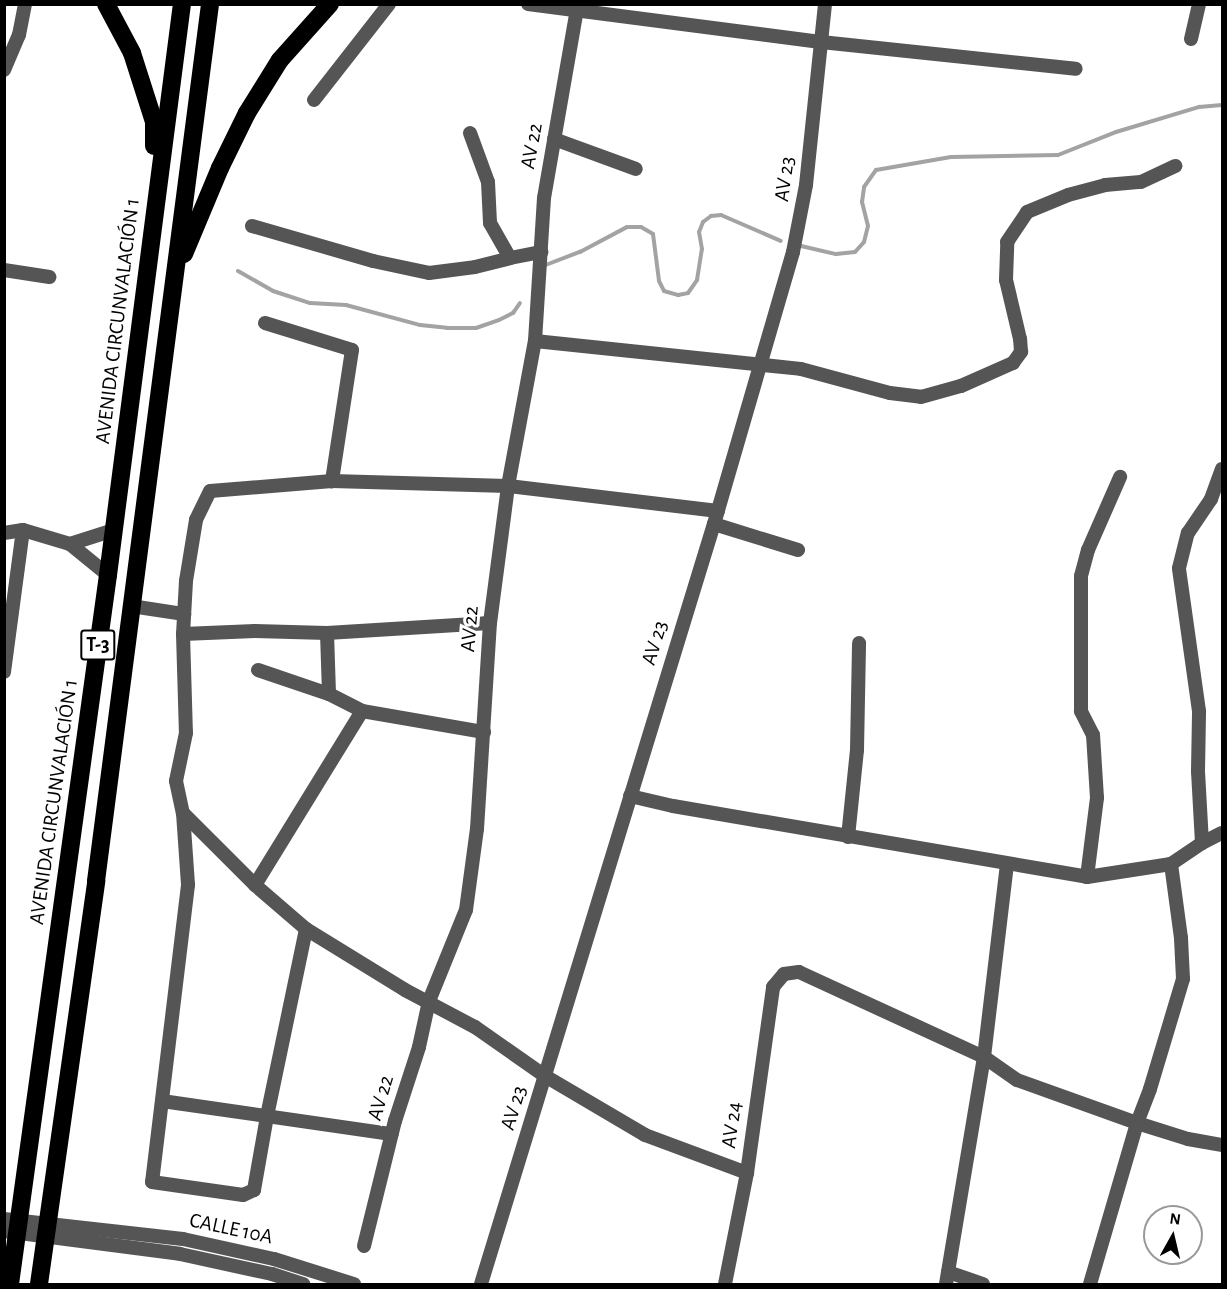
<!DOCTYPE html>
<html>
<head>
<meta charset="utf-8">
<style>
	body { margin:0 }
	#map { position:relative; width:1227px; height:1289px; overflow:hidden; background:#fff; font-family:"Alegreya Sans",sans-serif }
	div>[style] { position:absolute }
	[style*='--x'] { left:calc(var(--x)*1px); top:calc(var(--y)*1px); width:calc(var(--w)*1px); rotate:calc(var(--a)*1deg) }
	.stream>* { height:4px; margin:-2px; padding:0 2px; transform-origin:2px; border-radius:2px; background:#a3a3a3 }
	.minor>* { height:14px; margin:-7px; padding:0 7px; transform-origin:7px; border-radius:7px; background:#555 }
	.highway>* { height:18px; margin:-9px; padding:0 9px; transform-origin:9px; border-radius:9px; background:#000 }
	span { translate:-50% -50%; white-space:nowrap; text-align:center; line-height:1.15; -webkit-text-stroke:6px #fff; paint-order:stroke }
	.shield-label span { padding:2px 4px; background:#fff; border:2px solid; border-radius:4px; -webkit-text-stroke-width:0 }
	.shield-label { font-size:20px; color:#000; font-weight:700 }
	.street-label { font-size:21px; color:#000 }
	.frame { position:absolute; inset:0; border:6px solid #000; pointer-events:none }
	.north { position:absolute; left:1143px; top:1205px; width:60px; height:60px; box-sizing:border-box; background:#fff; border:2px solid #999; border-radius:50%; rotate:8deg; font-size:16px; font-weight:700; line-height:24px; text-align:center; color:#000 }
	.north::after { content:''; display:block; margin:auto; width:21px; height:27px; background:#000; clip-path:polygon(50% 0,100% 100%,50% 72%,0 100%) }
</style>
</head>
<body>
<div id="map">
	<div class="stream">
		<div style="--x:801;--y:246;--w:36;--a:13"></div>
		<div style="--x:836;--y:254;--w:19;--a:-6"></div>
		<div style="--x:855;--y:252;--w:13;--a:-48"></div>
		<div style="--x:864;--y:242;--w:16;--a:-76"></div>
		<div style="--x:868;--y:226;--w:25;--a:-104"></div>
		<div style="--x:862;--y:202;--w:15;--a:-82"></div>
		<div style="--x:864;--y:187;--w:21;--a:-55"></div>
		<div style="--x:876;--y:170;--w:76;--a:-9.8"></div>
		<div style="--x:951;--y:157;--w:107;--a:-1.1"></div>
		<div style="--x:1058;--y:155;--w:62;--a:-21.6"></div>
		<div style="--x:1116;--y:132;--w:87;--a:-16.8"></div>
		<div style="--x:1199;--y:107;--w:23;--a:-5"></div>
		<div style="--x:543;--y:266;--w:40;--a:-21"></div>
		<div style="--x:580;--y:252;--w:53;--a:-28"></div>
		<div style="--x:627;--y:227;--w:14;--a:0"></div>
		<div style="--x:641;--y:227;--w:14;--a:30"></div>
		<div style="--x:653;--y:234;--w:47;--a:82.7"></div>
		<div style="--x:659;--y:281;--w:11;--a:63"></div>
		<div style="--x:664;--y:291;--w:15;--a:16"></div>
		<div style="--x:678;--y:295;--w:10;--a:-11"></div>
		<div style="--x:688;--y:293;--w:16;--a:-55"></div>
		<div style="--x:697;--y:280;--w:31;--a:-81"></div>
		<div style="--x:702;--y:249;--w:17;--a:-100"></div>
		<div style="--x:699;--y:232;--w:11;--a:-68"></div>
		<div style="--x:703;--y:222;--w:10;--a:-37"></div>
		<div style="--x:711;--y:216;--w:10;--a:-6"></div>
		<div style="--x:721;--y:215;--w:65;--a:23.4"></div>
		<div style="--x:238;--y:271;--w:40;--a:29.7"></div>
		<div style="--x:273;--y:291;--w:39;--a:18"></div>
		<div style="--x:310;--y:303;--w:36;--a:3"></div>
		<div style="--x:346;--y:305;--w:77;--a:15.1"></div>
		<div style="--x:420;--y:325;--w:27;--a:6"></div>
		<div style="--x:447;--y:328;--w:29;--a:0"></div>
		<div style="--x:476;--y:328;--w:24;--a:-19"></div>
		<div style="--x:499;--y:320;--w:16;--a:-27"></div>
		<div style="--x:513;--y:313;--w:12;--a:-55"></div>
	</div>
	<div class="minor">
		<div style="--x:528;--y:4;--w:295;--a:7.4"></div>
		<div style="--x:821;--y:42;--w:256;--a:6"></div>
		<div style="--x:1191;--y:39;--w:36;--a:-77"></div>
		<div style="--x:4;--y:70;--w:38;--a:-67"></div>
		<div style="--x:19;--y:35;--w:32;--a:-79"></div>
		<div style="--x:314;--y:100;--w:122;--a:-52"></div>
		<div style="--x:470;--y:133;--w:52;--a:69.8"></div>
		<div style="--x:488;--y:182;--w:41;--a:87.2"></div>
		<div style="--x:490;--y:223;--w:40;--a:60.3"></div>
		<div style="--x:510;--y:258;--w:32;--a:-11"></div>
		<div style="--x:554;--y:139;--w:87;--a:20.1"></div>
		<div style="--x:252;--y:226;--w:126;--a:16.1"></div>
		<div style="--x:373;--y:261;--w:57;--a:12.1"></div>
		<div style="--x:429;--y:273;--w:46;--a:-7.4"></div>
		<div style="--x:475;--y:267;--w:36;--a:-14"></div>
		<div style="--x:4;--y:270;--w:46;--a:8.8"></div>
		<div style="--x:265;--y:323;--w:91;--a:17.2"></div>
		<div style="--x:352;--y:350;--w:133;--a:98.7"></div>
		<div style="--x:535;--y:341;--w:267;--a:6"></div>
		<div style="--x:801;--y:369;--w:92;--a:15.1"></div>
		<div style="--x:890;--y:393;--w:31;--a:7"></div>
		<div style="--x:921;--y:397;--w:41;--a:-15.4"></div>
		<div style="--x:961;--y:386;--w:57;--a:-23.9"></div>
		<div style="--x:1013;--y:363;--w:14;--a:-54"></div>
		<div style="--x:1021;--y:352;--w:13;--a:-94"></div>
		<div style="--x:1020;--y:339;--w:61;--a:-103.3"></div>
		<div style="--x:1006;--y:280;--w:38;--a:-88"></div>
		<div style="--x:1007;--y:242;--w:36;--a:-56"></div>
		<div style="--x:1027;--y:212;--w:44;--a:-22.5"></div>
		<div style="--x:1068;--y:195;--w:38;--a:-15"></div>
		<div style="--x:1105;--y:185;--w:36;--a:-5"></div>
		<div style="--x:1141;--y:182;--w:38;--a:-25"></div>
		<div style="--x:718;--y:511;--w:211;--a:-173.2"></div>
		<div style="--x:508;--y:486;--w:176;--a:-178.4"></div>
		<div style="--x:332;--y:481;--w:122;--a:175.3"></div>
		<div style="--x:210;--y:491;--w:32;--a:116"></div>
		<div style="--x:196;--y:520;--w:62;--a:99.3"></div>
		<div style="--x:186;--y:581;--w:53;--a:93.2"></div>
		<div style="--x:183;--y:634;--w:99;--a:88.3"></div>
		<div style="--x:186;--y:733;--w:49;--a:101.8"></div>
		<div style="--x:176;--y:781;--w:33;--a:78"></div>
		<div style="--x:183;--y:813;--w:102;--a:45"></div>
		<div style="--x:255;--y:885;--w:67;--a:40.8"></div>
		<div style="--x:306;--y:929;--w:116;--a:31.6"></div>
		<div style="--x:405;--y:990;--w:79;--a:27.9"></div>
		<div style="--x:475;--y:1027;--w:85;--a:35"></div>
		<div style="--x:545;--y:1076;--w:116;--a:30.5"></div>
		<div style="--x:645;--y:1135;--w:109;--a:20.4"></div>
		<div style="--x:714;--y:524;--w:88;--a:17.2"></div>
		<div style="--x:4;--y:533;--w:19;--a:-9"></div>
		<div style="--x:23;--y:530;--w:49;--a:16.6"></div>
		<div style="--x:70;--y:544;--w:49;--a:39.2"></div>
		<div style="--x:70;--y:544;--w:46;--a:-17.7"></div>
		<div style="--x:131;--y:606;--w:54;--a:8.6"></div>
		<div style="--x:327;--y:633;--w:61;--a:88.1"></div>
		<div style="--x:183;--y:634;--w:72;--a:-2.4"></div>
		<div style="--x:255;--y:631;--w:72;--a:1.6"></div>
		<div style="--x:327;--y:633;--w:163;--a:-3.5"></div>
		<div style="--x:258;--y:670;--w:75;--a:18.7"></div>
		<div style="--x:329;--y:694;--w:37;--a:27"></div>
		<div style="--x:362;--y:711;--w:124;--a:9.8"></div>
		<div style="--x:4;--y:672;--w:143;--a:-82.4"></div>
		<div style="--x:630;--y:796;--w:44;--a:13.1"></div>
		<div style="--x:673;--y:806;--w:420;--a:9.7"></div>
		<div style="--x:1087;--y:877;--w:85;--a:-8.8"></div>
		<div style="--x:1171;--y:864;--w:37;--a:-34"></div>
		<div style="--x:1202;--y:843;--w:22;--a:-27"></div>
		<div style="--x:183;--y:813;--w:72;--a:86"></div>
		<div style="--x:188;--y:885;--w:299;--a:96.9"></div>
		<div style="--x:152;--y:1182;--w:92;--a:8.1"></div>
		<div style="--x:243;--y:1195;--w:12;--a:-24"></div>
		<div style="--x:254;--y:1190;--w:75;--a:-80"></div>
		<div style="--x:267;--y:1116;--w:191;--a:-78.2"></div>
		<div style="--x:848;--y:837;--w:87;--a:-84.1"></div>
		<div style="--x:857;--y:750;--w:107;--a:-88.9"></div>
		<div style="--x:1202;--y:843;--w:72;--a:-93.2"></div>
		<div style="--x:1198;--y:771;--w:60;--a:-89"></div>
		<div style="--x:1199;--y:711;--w:144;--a:-98"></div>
		<div style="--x:1179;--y:568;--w:36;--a:-76"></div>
		<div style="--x:1188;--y:533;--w:41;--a:-55.9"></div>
		<div style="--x:1211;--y:499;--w:32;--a:-70"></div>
		<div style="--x:1087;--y:877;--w:80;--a:-82.8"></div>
		<div style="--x:1097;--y:798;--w:63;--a:-93.6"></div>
		<div style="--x:1093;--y:735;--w:27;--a:-117"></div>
		<div style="--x:1081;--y:711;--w:135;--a:-90"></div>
		<div style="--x:1081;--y:576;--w:27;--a:-75"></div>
		<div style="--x:1088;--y:550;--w:80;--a:-66.3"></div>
		<div style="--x:255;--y:885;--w:204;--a:-58.4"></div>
		<div style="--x:162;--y:1101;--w:232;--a:8.2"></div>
		<div style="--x:4;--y:1219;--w:180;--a:6.4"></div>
		<div style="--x:183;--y:1239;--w:93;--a:12.4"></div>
		<div style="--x:274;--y:1259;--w:84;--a:17.4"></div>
		<div style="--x:4;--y:1231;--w:177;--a:7.4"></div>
		<div style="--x:180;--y:1254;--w:94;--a:12.3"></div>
		<div style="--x:272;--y:1274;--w:33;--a:18"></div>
		<div style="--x:364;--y:1246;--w:129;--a:-76.1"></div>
		<div style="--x:395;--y:1121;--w:78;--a:-72"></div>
		<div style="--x:419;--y:1047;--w:47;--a:-77.7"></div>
		<div style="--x:429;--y:1001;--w:98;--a:-67.9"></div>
		<div style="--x:466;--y:910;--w:82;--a:-82.3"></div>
		<div style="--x:477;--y:829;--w:206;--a:-86.4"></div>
		<div style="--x:490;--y:623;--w:138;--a:-82.5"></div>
		<div style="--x:508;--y:486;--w:147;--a:-79.5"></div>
		<div style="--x:535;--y:341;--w:143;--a:-86.4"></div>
		<div style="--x:544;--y:198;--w:197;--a:-80.1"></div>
		<div style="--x:948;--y:1272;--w:37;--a:19"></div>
		<div style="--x:481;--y:1284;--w:795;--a:-72.96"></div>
		<div style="--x:714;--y:524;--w:283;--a:-73.8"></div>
		<div style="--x:793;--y:252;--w:68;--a:-79"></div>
		<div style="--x:806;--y:185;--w:182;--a:-84"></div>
		<div style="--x:725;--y:1284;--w:113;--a:-78.8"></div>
		<div style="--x:747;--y:1173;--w:188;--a:-82"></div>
		<div style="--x:773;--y:987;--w:17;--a:-50"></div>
		<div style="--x:784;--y:974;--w:15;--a:-8"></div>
		<div style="--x:799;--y:972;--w:204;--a:24.7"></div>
		<div style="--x:984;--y:1057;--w:40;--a:34.9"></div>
		<div style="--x:1017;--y:1080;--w:127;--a:19.7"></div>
		<div style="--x:1137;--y:1123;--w:53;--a:17.4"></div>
		<div style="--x:1188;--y:1139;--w:35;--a:10"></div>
		<div style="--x:946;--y:1284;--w:230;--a:-80.5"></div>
		<div style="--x:984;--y:1057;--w:194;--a:-83.2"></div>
		<div style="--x:1090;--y:1284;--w:168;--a:-73.7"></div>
		<div style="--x:1137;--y:1123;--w:36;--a:-69"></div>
		<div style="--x:1150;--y:1089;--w:115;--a:-73.3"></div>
		<div style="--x:1183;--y:979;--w:41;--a:-92.8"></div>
		<div style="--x:1181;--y:938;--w:75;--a:-97.7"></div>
	</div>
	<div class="highway">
		<div style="--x:106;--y:4;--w:55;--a:62"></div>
		<div style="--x:132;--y:53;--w:72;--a:72.3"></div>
		<div style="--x:154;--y:122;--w:24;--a:90"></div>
		<div style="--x:184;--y:254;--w:93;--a:-67.3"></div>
		<div style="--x:220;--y:168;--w:61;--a:-63.9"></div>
		<div style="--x:247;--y:113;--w:62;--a:-58.1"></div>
		<div style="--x:280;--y:60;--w:75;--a:-48.2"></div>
		<div style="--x:10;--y:1284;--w:716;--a:-82.13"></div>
		<div style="--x:108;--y:575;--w:576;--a:-82.62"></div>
		<div style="--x:39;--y:1284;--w:407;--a:-81.9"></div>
		<div style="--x:96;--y:881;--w:884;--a:-82.59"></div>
	</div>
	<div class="shield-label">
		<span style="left:98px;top:645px">T-3</span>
	</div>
	<div class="street-label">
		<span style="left:532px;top:146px;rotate:-80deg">AV 22</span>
		<span style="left:785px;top:179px;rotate:-82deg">AV 23</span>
		<span style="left:118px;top:321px;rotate:-83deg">AVENIDA CIRCUNVALACIÓN 1</span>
		<span style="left:470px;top:629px;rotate:-85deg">AV 22</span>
		<span style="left:655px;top:643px;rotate:-73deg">AV 23</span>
		<span style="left:54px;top:802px;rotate:-82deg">AVENIDA CIRCUNVALACIÓN 1</span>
		<span style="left:381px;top:1098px;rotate:-73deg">AV 22</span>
		<span style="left:514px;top:1108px;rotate:-73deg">AV 23</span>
		<span style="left:732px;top:1125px;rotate:-82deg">AV 24</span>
		<span style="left:231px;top:1229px;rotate:12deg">CALLE 10A</span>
	</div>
	<div class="frame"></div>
	<div class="north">N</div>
</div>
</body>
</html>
